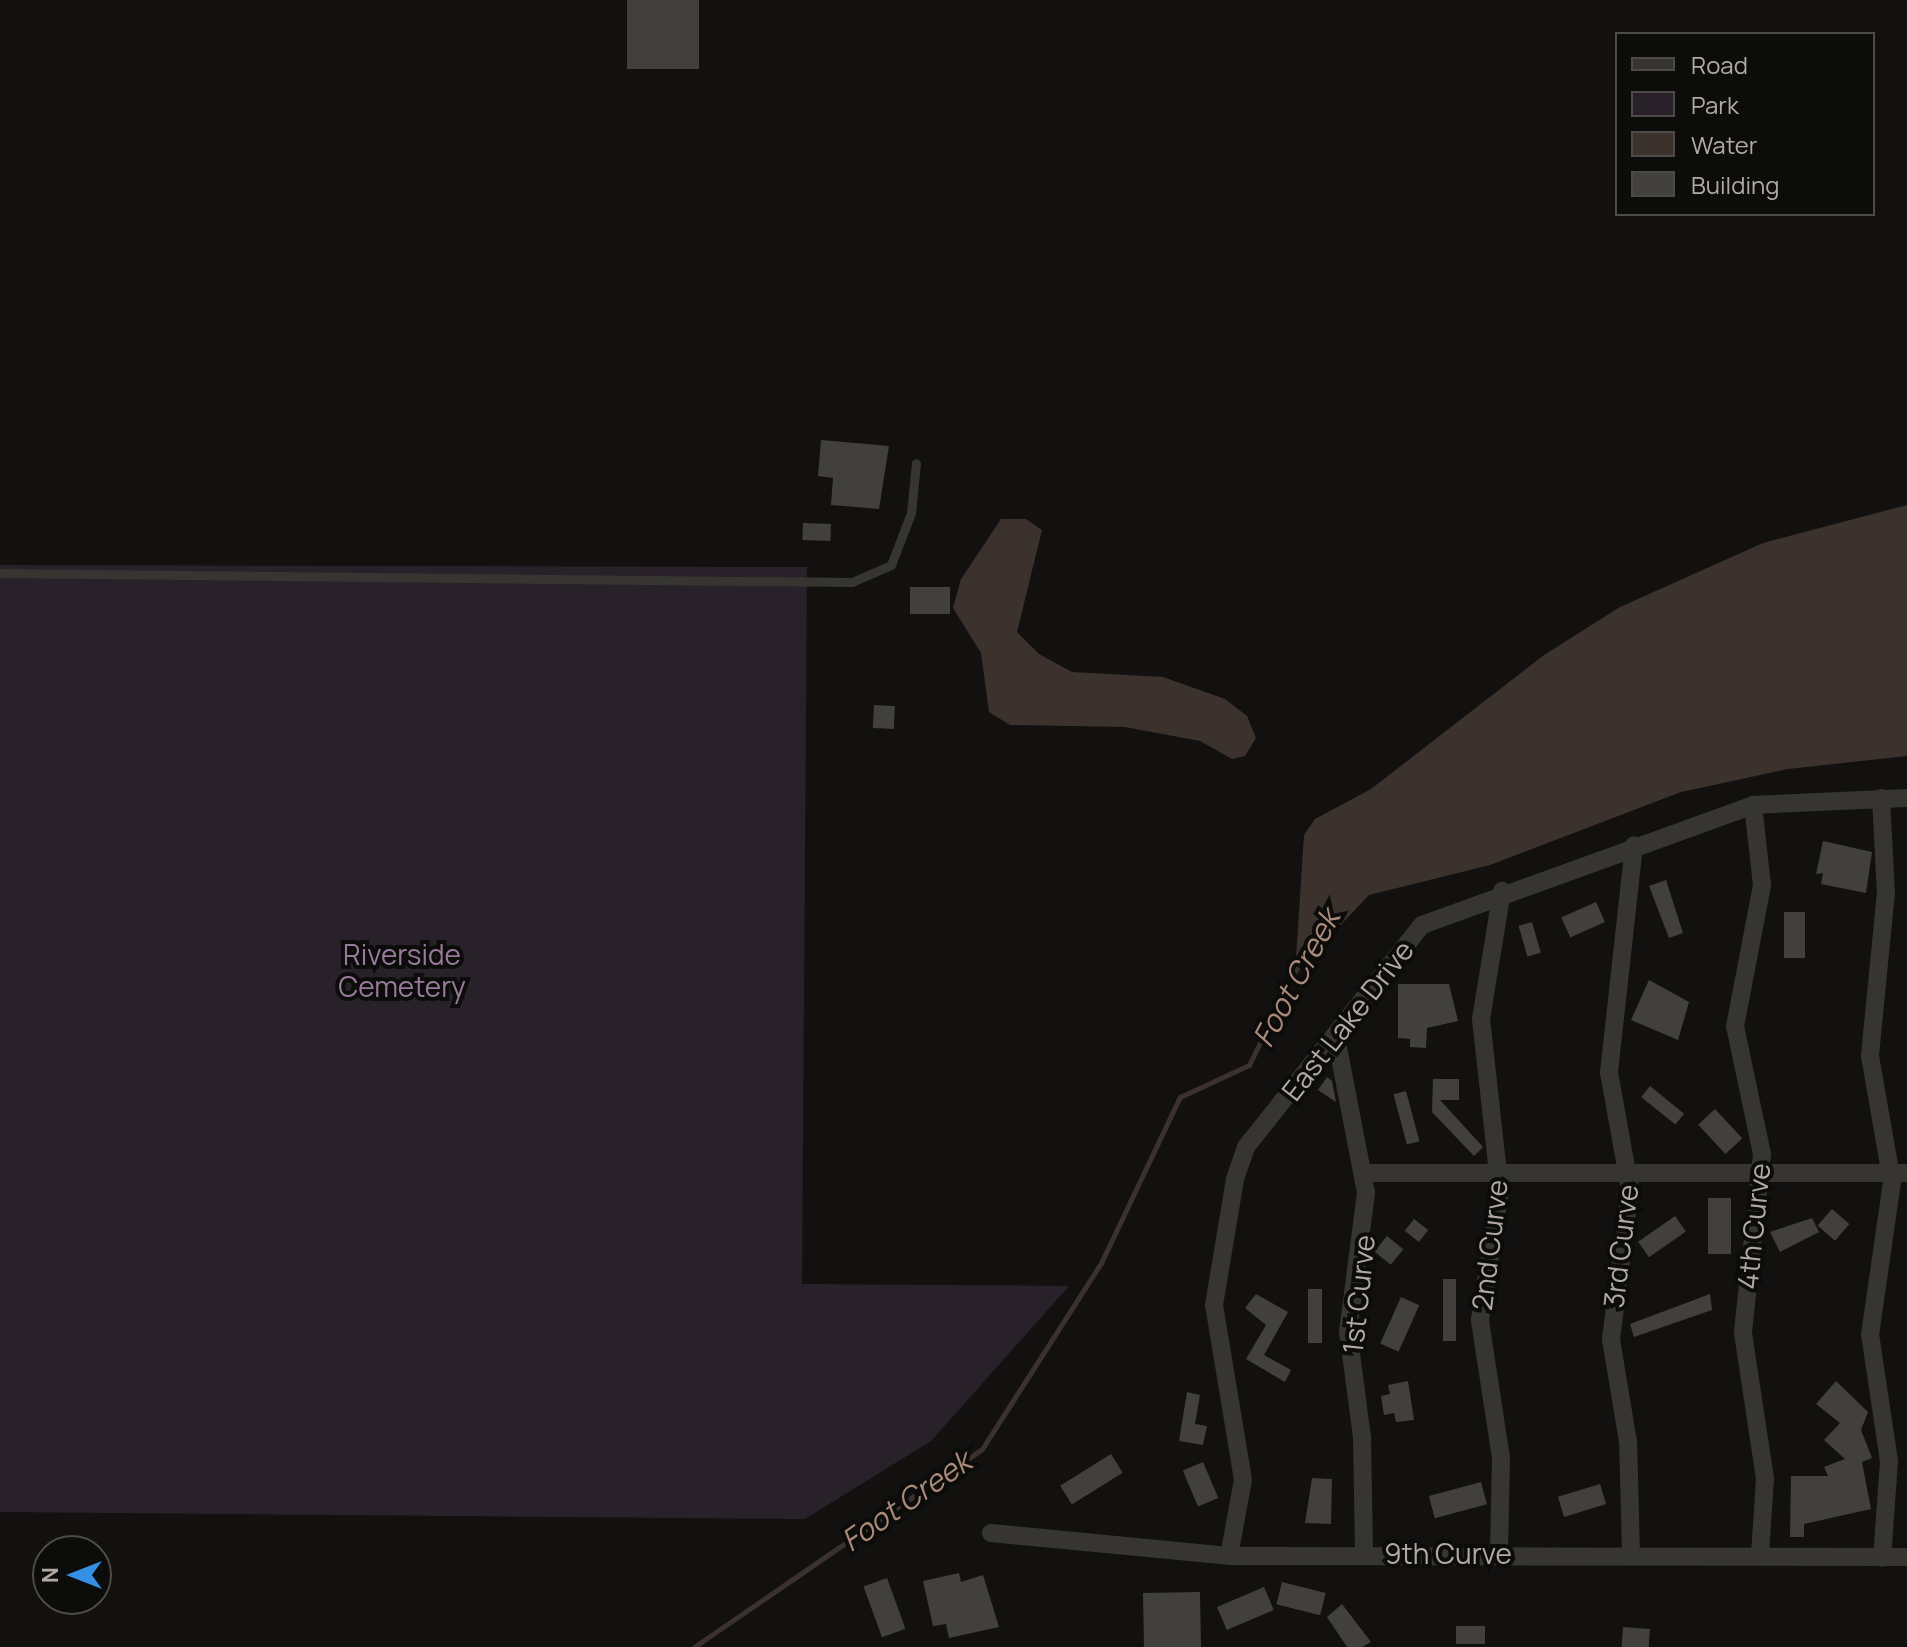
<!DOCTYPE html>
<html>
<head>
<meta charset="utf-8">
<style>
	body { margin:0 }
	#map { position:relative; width:1907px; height:1647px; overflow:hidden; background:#121110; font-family:Manrope,sans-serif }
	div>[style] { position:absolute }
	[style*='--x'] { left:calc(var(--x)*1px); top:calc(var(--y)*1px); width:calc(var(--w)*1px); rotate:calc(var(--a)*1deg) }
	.green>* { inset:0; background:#282129 }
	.water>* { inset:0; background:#3b312d }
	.stream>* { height:5px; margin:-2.5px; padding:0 2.5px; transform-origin:2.5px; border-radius:2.5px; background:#3b312d }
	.building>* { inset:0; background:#42403c; transform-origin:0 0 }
	.service>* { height:9px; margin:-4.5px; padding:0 4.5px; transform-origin:4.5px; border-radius:4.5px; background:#363532 }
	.minor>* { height:18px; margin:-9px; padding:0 9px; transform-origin:9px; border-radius:9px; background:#363532 }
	span { translate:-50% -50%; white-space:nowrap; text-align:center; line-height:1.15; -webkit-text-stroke:8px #0c0c0b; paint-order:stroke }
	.park-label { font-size:28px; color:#987a9c }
	.street-label { font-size:28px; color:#b2aaa2 }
	.water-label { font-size:30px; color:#ab897b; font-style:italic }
	.legend { position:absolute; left:1615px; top:32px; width:260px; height:184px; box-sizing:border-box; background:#0c0c0b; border:2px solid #4e4b47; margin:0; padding:10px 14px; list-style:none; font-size:24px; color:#b2aaa2 }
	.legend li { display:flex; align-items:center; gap:16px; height:40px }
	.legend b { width:40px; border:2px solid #4e4b47 }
	.north { position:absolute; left:32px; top:1535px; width:80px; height:80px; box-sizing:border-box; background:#0c0c0b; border:2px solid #4e4b47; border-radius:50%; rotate:270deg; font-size:22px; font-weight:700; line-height:32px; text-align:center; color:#b2aaa2 }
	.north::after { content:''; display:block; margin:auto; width:28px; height:36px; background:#348fe5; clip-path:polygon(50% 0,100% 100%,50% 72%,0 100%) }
</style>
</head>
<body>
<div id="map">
	<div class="green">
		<div style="clip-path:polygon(0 565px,807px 567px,802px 1284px,1069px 1286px,931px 1441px,805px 1519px,0 1512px)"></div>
	</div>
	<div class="water">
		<div style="clip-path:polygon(1907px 505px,1907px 756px,1788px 769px,1681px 792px,1490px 865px,1369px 895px,1295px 973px,1304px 835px,1315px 819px,1371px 789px,1544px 655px,1620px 607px,1763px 543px)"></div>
		<div style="clip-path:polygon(1001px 519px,1026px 519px,1042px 530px,1017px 632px,1039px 654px,1072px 672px,1163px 677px,1225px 699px,1247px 716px,1256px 738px,1245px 756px,1232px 759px,1200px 741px,1125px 727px,1010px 725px,989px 712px,981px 653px,953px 608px,961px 579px)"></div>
	</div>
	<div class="stream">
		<div style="--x:694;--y:1647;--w:349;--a:-34.5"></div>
		<div style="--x:982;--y:1449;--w:221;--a:-57.4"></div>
		<div style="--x:1101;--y:1263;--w:184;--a:-64.6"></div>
		<div style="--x:1180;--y:1097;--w:76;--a:-24.9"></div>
		<div style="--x:1249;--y:1065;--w:108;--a:-63.7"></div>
	</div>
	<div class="building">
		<div style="left:627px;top:0;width:72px;height:69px"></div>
		<div style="clip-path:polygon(821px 440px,889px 446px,879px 509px,831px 505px,833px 478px,818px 476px)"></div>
		<div style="left:803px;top:523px;width:28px;height:17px;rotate:2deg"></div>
		<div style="left:950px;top:587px;width:27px;height:40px;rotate:90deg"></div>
		<div style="left:874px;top:705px;width:21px;height:23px;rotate:3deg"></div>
		<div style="clip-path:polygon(1823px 841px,1872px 852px,1866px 893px,1821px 884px,1823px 873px,1816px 874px)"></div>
		<div style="clip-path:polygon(1666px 880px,1683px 933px,1669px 938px,1649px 886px)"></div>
		<div style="left:1596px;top:902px;width:22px;height:38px;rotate:66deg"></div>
		<div style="left:1784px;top:912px;width:21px;height:46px"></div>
		<div style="left:1532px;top:922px;width:32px;height:14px;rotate:74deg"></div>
		<div style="clip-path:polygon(1649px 980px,1689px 1002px,1678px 1040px,1631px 1020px)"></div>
		<div style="clip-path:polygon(1398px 984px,1449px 984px,1458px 1021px,1427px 1028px,1426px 1048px,1410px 1047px,1410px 1039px,1398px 1038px)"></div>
		<div style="clip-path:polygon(1327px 1077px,1332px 1081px,1336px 1102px,1318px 1090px)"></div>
		<div style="clip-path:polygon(1433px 1079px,1459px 1079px,1459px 1100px,1440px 1100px,1483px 1147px,1474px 1156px,1432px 1112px)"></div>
		<div style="left:1650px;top:1086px;width:44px;height:14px;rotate:39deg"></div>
		<div style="left:1406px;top:1091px;width:52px;height:13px;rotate:75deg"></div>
		<div style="left:1715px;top:1109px;width:40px;height:23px;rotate:47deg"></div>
		<div style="left:1708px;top:1198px;width:23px;height:56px"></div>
		<div style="left:1832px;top:1209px;width:23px;height:22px;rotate:41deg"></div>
		<div style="left:1675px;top:1216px;width:19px;height:45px;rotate:55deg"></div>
		<div style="clip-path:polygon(1812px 1218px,1819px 1232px,1780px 1252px,1770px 1232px)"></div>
		<div style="left:1414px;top:1219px;width:18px;height:15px;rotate:38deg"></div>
		<div style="left:1387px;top:1236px;width:21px;height:20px;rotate:39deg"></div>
		<div style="left:1443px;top:1279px;width:13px;height:62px"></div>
		<div style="left:1308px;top:1289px;width:14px;height:54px"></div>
		<div style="clip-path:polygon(1256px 1294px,1288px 1312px,1264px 1355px,1291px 1370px,1285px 1382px,1246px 1359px,1266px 1325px,1245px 1308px)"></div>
		<div style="clip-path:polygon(1710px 1294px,1712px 1310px,1634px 1337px,1630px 1324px)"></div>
		<div style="left:1401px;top:1297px;width:20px;height:51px;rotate:24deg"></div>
		<div style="clip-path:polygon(1408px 1381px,1414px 1420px,1396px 1422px,1394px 1413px,1384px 1415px,1381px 1396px,1390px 1394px,1388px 1385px)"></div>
		<div style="clip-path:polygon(1836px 1381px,1868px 1412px,1861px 1430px,1872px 1458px,1862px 1462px,1871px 1509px,1804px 1524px,1804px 1537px,1790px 1537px,1791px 1476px,1828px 1476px,1824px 1467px,1845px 1459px,1824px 1440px,1840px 1423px,1816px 1404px)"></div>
		<div style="clip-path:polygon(1187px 1392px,1200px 1395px,1195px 1424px,1207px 1426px,1203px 1445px,1179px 1441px)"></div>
		<div style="left:1111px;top:1454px;width:22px;height:60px;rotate:58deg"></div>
		<div style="left:1203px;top:1462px;width:39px;height:22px;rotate:67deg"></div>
		<div style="clip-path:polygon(1312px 1478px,1332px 1479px,1331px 1524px,1305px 1523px)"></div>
		<div style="left:1481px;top:1482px;width:23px;height:54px;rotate:75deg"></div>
		<div style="left:1600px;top:1484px;width:21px;height:44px;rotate:73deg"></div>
		<div style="clip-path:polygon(959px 1573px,961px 1582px,983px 1575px,999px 1627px,949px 1638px,946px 1624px,933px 1626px,923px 1581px)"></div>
		<div style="left:887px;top:1578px;width:54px;height:25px;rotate:70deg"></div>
		<div style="left:1282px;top:1582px;width:45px;height:23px;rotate:14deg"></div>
		<div style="left:1264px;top:1587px;width:25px;height:51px;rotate:67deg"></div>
		<div style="left:1200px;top:1592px;width:55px;height:57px;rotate:89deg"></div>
		<div style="clip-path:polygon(1342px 1604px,1371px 1642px,1362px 1647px,1347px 1647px,1327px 1617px)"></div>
		<div style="left:1456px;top:1626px;width:29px;height:18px"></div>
		<div style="left:1623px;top:1627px;width:27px;height:20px;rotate:4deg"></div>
	</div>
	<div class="service">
		<div style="--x:0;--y:573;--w:852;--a:0.61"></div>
		<div style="--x:852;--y:582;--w:43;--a:-23.6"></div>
		<div style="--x:891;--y:565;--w:56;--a:-69"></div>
		<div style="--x:911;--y:513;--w:50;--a:-84.3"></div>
	</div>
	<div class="minor">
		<div style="--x:1881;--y:798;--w:94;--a:87"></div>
		<div style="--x:1886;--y:892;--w:165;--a:95.6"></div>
		<div style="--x:1870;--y:1056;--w:128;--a:80.1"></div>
		<div style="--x:1892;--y:1182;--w:154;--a:98.2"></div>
		<div style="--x:1870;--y:1334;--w:128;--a:81.5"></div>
		<div style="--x:1889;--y:1461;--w:97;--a:94.1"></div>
		<div style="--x:1753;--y:805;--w:81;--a:83.6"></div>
		<div style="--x:1762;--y:885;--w:144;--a:100.8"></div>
		<div style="--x:1735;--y:1026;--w:131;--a:78.1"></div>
		<div style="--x:1762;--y:1154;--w:180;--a:96.1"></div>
		<div style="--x:1743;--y:1333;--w:148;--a:81.4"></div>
		<div style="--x:1765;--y:1479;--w:75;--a:93.8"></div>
		<div style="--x:1336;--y:1037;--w:159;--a:79.1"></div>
		<div style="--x:1366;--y:1193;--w:139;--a:97.4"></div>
		<div style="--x:1348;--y:1331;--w:107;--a:82.5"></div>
		<div style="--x:1362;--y:1437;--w:116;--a:89"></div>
		<div style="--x:1364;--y:1173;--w:543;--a:0"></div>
		<div style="--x:991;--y:1533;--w:239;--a:5.5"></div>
		<div style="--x:1229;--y:1556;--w:678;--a:0.08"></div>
		<div style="--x:1499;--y:1553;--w:95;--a:-88.8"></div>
		<div style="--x:1501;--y:1458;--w:140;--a:-98.7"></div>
		<div style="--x:1480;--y:1320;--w:131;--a:-81.2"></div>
		<div style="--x:1500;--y:1191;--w:173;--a:-96.3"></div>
		<div style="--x:1481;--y:1019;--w:130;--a:-80.7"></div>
		<div style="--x:1631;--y:1553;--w:111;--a:-91.5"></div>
		<div style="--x:1628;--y:1442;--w:104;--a:-99.4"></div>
		<div style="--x:1611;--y:1339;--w:151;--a:-82.8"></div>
		<div style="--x:1630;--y:1189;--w:119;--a:-100.2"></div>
		<div style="--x:1609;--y:1072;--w:228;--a:-83.7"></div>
		<div style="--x:1229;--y:1556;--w:77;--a:-79.6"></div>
		<div style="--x:1243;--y:1480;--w:177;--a:-99.4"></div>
		<div style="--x:1214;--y:1305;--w:128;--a:-80.5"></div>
		<div style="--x:1235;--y:1179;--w:34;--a:-71"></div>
		<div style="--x:1246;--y:1147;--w:283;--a:-51.6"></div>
		<div style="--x:1422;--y:925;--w:352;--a:-19.9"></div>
		<div style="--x:1753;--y:805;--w:154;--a:-2.6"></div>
	</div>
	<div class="park-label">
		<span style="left:402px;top:970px">Riverside<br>Cemetery</span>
	</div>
	<div class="street-label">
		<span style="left:1347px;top:1020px;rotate:-52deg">East Lake Drive</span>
		<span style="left:1753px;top:1226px;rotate:-84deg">4th Curve</span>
		<span style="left:1489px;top:1245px;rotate:-83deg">2nd Curve</span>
		<span style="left:1620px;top:1246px;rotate:-83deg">3rd Curve</span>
		<span style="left:1358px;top:1294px;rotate:-84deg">1st Curve</span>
		<span style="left:1448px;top:1553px">9th Curve</span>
	</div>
	<div class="water-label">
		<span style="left:1296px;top:978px;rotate:-62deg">Foot Creek</span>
		<span style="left:906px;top:1501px;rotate:-35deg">Foot Creek</span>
	</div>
	<ul class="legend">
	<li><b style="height:10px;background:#363532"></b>Road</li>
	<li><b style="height:22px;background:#282129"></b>Park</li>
	<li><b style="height:22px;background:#3b312d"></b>Water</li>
	<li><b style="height:22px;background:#42403c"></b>Building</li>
	</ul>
	<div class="north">N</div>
</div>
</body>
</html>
